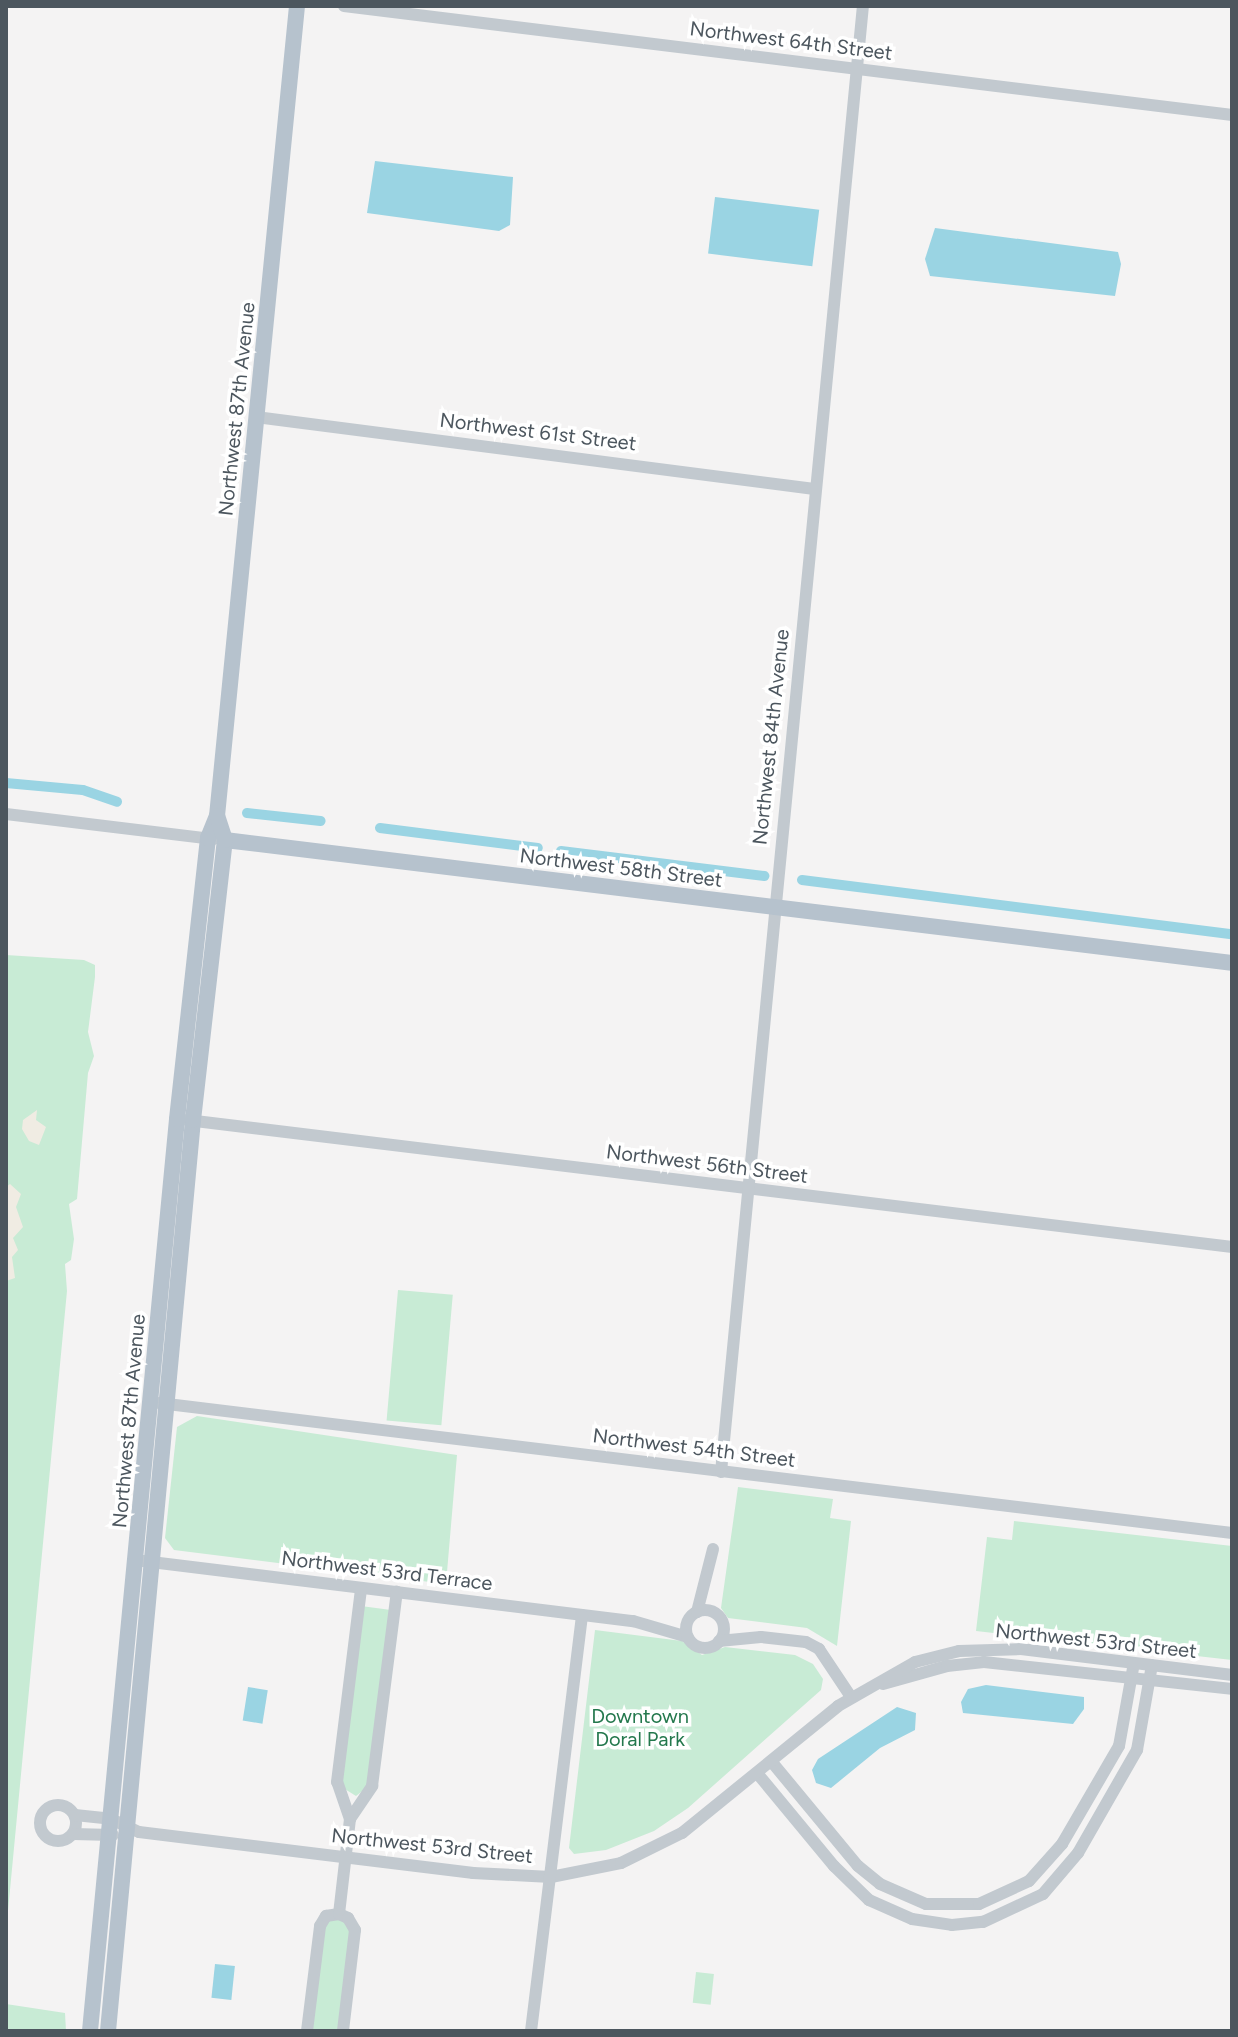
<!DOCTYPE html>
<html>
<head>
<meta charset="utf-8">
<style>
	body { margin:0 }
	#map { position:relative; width:1238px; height:2037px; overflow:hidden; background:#f4f3f3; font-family:Figtree,sans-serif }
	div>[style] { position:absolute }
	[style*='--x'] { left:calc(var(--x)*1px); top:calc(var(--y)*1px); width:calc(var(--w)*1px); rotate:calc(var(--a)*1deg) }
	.green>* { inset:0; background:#c8ebd5; transform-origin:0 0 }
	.sand>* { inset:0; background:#f0ece3 }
	.water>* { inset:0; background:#9ad4e3; transform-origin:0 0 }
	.canal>* { height:10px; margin:-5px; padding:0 5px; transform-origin:5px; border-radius:5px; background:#9ad4e3 }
	.minor>* { height:12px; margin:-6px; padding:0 6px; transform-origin:6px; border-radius:6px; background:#c2c9cf }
	.minor>.ring { margin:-6px; padding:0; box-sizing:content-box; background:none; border:12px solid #c2c9cf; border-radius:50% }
	.major>* { height:16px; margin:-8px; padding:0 8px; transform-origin:8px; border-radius:8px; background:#b6c2cd }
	span { translate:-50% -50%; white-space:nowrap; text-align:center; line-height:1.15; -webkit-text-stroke:7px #fff; paint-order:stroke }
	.street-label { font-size:20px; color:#4c565e }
	.park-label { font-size:20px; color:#24784d }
	.frame { position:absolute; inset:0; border:8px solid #4c565e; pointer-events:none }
</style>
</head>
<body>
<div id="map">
	<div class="green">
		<div style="clip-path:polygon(6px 955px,84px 960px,95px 965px,95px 977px,88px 1032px,94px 1056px,88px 1073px,77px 1199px,69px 1204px,74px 1239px,71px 1260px,65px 1264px,67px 1291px,6px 1932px)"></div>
		<div style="left:398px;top:1290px;width:55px;height:131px;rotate:5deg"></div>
		<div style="clip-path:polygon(197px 1416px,457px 1455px,446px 1584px,174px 1550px,165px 1538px,177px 1427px)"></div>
		<div style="clip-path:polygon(738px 1487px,833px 1499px,830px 1518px,851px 1521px,837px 1646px,807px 1628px,728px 1618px,721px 1608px)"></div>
		<div style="clip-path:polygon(1014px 1521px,1232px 1546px,1232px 1660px,976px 1631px,987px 1537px,1012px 1540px)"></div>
		<div style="clip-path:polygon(361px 1606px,391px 1610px,369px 1786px,356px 1796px,340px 1786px)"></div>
		<div style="clip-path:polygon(595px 1630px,682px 1641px,702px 1655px,725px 1647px,795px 1655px,813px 1664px,823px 1679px,821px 1690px,688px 1808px,654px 1831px,606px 1850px,574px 1854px,569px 1848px)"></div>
		<div style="clip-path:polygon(334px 1917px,350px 1925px,340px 2031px,309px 2031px,322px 1927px)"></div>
		<div style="left:696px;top:1972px;width:18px;height:31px;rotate:6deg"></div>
		<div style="clip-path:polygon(6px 2004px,65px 2013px,66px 2031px,6px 2031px)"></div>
	</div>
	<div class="sand">
		<div style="clip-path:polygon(37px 1110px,36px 1120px,46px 1127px,39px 1145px,29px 1141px,22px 1129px,23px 1120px)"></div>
		<div style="clip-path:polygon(10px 1184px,21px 1194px,16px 1207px,23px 1227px,13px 1238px,18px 1250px,12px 1257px,15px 1278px,6px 1281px,6px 1187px)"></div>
	</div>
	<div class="water">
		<div style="clip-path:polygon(375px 161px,513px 177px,510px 225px,499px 231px,367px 213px)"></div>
		<div style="left:715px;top:197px;width:105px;height:57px;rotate:7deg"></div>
		<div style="clip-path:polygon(935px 228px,1118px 252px,1121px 264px,1115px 296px,930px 276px,925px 259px)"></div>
		<div style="clip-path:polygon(986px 1685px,1084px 1697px,1084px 1709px,1073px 1724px,963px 1713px,961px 1702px,968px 1689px)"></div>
		<div style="left:248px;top:1687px;width:20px;height:34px;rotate:9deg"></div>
		<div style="clip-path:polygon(897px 1707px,916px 1713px,915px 1730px,880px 1748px,831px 1788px,816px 1783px,812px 1770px,818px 1759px)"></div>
		<div style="left:215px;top:1964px;width:20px;height:34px;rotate:6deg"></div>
	</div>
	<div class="canal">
		<div style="--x:6;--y:783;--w:77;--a:5.2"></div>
		<div style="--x:83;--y:790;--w:36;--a:19"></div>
		<div style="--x:247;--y:813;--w:74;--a:6.2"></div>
		<div style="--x:380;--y:828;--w:159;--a:7.2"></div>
		<div style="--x:561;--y:851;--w:205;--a:7"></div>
		<div style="--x:802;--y:880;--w:433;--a:7.2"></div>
	</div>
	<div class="minor">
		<div style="--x:344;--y:6;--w:895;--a:7"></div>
		<div style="--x:256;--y:417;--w:563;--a:7.35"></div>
		<div style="--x:6;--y:814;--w:209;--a:6.9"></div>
		<div style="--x:187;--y:1120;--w:1053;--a:6.93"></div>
		<div style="--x:159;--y:1403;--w:1081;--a:6.91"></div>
		<div style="--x:721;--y:1472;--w:1473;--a:-84.47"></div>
		<div style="--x:143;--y:1561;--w:494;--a:7"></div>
		<div style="--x:633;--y:1621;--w:57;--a:16.2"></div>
		<div class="ring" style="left:686px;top:1610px;width:26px;height:26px"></div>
		<div style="--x:697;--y:1612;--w:65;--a:-75.7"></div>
		<div style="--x:719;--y:1641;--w:42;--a:-5.4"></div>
		<div style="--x:761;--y:1637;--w:45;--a:6.3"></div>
		<div style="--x:806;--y:1642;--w:15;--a:28"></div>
		<div style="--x:819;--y:1649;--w:58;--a:56.3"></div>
		<div style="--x:883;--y:1684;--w:66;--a:-15.7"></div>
		<div style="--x:947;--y:1666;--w:37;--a:-6"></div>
		<div style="--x:984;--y:1662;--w:249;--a:6.2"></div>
		<div style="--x:771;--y:1761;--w:136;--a:50.4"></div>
		<div style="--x:858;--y:1866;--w:28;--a:39"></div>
		<div style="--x:880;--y:1884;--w:50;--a:23.5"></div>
		<div style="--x:926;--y:1904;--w:53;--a:0"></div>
		<div style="--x:979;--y:1904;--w:55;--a:-24.7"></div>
		<div style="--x:1029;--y:1881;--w:50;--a:-48.3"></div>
		<div style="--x:1062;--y:1844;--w:113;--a:-59.8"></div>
		<div style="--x:1119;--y:1746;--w:84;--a:-79.8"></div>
		<div style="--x:757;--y:1773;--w:121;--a:50.4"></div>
		<div style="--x:834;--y:1866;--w:49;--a:44.2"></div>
		<div style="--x:869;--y:1900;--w:47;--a:23.8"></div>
		<div style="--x:912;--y:1919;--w:40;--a:8.5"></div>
		<div style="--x:952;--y:1925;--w:31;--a:-6"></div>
		<div style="--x:983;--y:1922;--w:66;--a:-25"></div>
		<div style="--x:1043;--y:1894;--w:54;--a:-49.5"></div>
		<div style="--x:1078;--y:1853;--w:119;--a:-60.2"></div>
		<div style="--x:1137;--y:1750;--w:86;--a:-80"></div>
		<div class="ring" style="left:40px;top:1805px;width:24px;height:24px"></div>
		<div style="--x:75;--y:1815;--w:36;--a:6"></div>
		<div style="--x:111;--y:1819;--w:31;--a:25"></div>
		<div style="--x:139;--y:1832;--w:337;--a:7"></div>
		<div style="--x:473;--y:1873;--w:78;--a:2.9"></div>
		<div style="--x:551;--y:1877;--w:71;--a:-11.3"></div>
		<div style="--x:621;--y:1863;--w:68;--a:-26.2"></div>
		<div style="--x:682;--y:1833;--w:201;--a:-39.1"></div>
		<div style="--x:838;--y:1706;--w:89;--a:-29.7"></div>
		<div style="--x:915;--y:1662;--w:45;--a:-14"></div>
		<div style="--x:959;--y:1651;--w:62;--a:-1.8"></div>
		<div style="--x:1021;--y:1649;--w:213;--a:7"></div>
		<div style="--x:350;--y:1819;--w:39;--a:-109"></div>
		<div style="--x:337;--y:1782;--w:195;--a:-82.9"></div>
		<div style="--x:73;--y:1834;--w:40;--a:1.4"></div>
		<div style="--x:339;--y:1914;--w:96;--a:-83.4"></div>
		<div style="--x:350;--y:1819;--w:40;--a:-56"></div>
		<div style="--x:372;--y:1786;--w:196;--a:-82.7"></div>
		<div style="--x:307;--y:2031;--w:106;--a:-82.9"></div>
		<div style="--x:320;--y:1926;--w:12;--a:-59"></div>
		<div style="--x:326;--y:1916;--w:13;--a:-9"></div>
		<div style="--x:339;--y:1914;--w:10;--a:24"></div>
		<div style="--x:348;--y:1918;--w:14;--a:60"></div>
		<div style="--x:355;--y:1930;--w:102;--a:96.8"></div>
		<div style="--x:531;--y:2031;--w:419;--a:-83"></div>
	</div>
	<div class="major">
		<div style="--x:225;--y:840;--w:1014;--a:6.96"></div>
		<div style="--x:90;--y:2031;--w:916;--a:-84.55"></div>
		<div style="--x:177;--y:1119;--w:283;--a:-83.7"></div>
		<div style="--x:208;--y:838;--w:24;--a:-68"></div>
		<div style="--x:217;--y:816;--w:814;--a:-84.36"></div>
		<div style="--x:108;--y:2031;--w:915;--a:-84.67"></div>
		<div style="--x:193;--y:1120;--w:282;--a:-83.5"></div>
		<div style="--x:225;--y:840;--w:25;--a:-108"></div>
	</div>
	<div class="street-label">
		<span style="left:791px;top:41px;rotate:7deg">Northwest 64th Street</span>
		<span style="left:237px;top:409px;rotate:-84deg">Northwest 87th Avenue</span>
		<span style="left:538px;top:432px;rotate:7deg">Northwest 61st Street</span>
		<span style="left:771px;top:737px;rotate:-84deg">Northwest 84th Avenue</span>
		<span style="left:621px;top:868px;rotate:7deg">Northwest 58th Street</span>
		<span style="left:707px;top:1164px;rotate:7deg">Northwest 56th Street</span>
		<span style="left:129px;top:1421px;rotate:-85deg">Northwest 87th Avenue</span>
		<span style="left:694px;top:1448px;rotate:7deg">Northwest 54th Street</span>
		<span style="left:387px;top:1571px;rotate:7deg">Northwest 53rd Terrace</span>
		<span style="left:1096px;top:1641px;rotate:6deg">Northwest 53rd Street</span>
		<span style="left:432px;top:1846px;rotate:6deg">Northwest 53rd Street</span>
	</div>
	<div class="park-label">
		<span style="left:640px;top:1728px">Downtown<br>Doral Park</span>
	</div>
	<div class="frame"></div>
</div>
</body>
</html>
